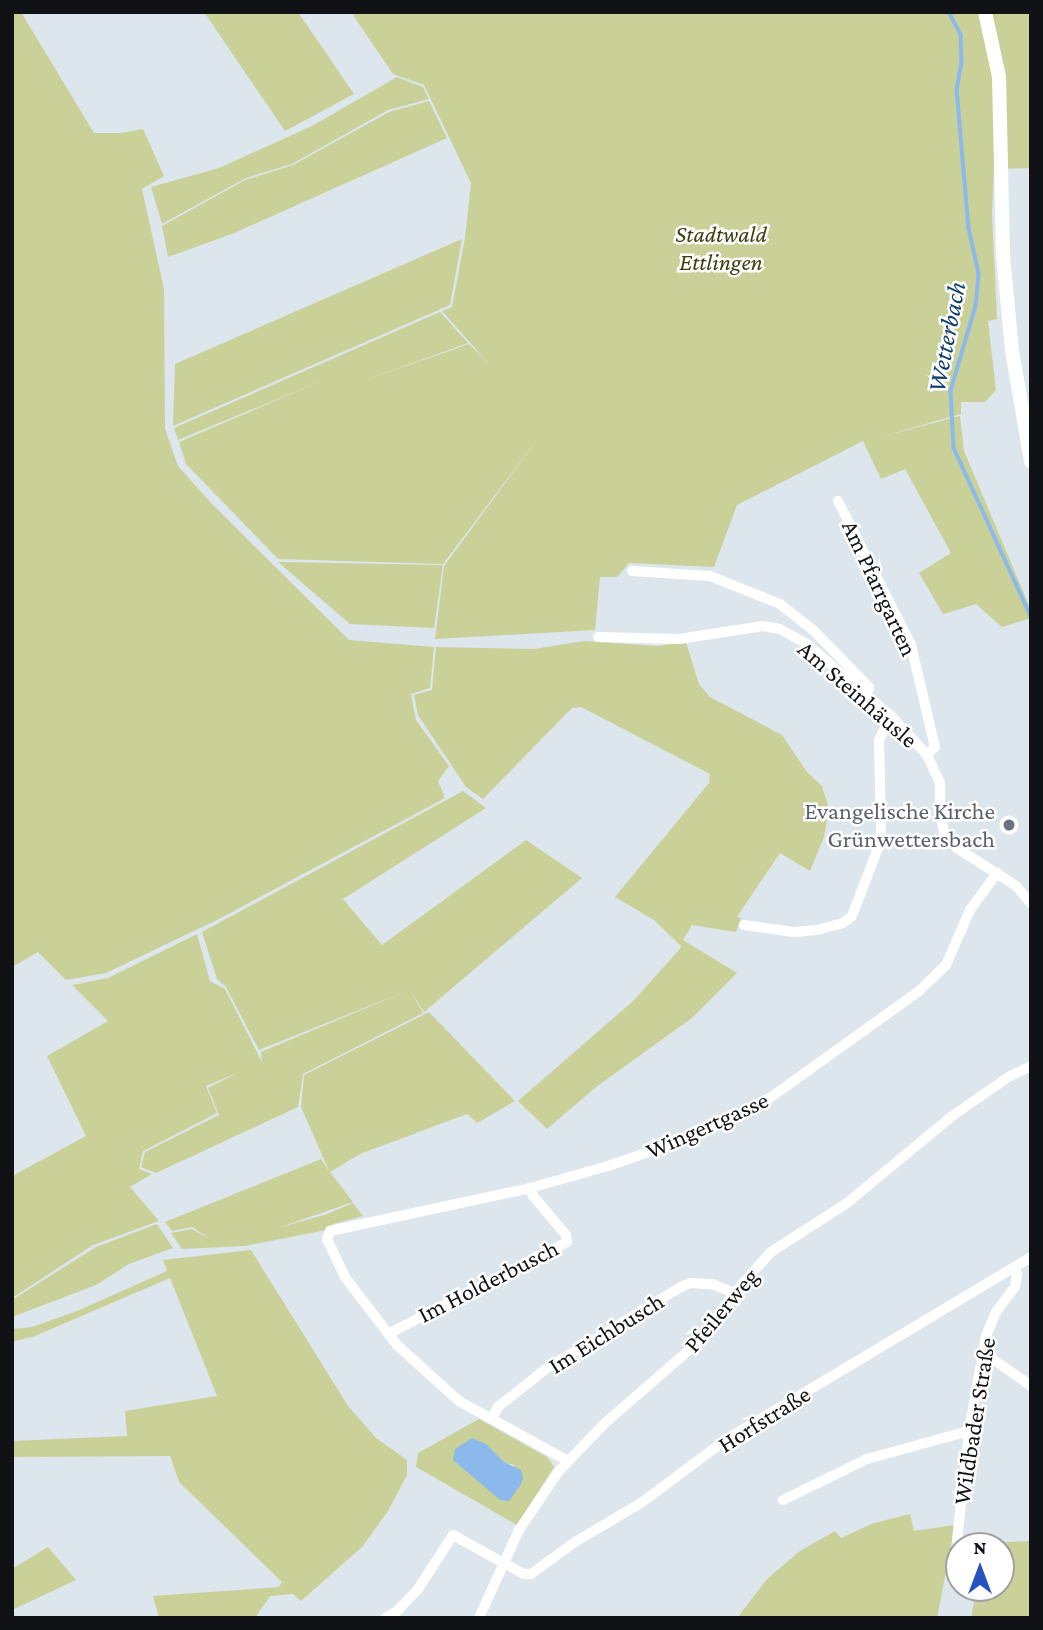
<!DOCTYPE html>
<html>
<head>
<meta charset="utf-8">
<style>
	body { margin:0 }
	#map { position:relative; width:1043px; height:1630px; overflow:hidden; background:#dde6ed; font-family:"Crimson Pro",serif }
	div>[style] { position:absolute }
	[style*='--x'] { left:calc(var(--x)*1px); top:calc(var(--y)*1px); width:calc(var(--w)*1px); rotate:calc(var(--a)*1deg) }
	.green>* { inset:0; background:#cad198 }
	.water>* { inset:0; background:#8cb9eb }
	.stream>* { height:3.5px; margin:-1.75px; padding:0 1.75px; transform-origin:1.75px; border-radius:1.75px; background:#8cb9eb }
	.minor>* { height:10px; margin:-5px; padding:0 5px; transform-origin:5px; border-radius:5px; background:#fff }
	.secondary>* { height:14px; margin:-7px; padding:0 7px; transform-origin:7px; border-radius:7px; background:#fff }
	.dots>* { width:19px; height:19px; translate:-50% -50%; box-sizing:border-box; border:4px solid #fff; border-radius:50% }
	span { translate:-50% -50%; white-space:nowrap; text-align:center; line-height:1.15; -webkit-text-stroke:5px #fff; paint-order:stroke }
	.park-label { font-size:24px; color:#3c400e; font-style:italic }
	.street-label { font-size:24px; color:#101215 }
	.worship-label { font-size:24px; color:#5b616d }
	.right { translate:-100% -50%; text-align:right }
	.water-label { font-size:26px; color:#103f6d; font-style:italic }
	.frame { position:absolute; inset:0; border:14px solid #101215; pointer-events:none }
	.north { position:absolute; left:945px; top:1532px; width:70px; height:70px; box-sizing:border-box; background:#fff; border:2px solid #9fa0a1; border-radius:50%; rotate:0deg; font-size:19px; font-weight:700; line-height:28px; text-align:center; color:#101215 }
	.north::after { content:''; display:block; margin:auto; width:24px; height:32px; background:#2653c1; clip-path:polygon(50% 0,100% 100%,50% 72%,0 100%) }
</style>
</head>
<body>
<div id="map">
	<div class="green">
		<div style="clip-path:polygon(12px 12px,21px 12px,94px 133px,121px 133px,143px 129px,164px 176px,142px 189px,164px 289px,165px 429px,178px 466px,210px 502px,349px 640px,434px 647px,430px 688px,411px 694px,416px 720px,449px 766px,438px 781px,445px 798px,219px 919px,106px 973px,66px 980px,38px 952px,12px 967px)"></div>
		<div style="clip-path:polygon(204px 12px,298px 12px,354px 94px,285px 131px)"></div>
		<div style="clip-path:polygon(355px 12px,1031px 12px,1031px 168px,994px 169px,992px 215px,997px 319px,988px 321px,996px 390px,985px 402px,961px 402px,961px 414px,880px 437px,960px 416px,964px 451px,1031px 610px,1031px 618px,1002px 627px,976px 604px,943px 614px,919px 573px,951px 553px,905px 469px,881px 479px,863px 441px,737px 505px,714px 567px,629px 563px,617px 577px,600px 577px,595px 630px,435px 639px,444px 566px,539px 437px,443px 564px,278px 559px,186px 464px,179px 442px,326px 379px,178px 440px,174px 428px,440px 312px,468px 343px,363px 381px,469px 344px,489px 364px,442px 311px,452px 307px,465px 238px,471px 183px,424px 85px,393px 74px,353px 15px)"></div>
		<div style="clip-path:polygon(397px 77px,423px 87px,429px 99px,388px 110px,292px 164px,246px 178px,162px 224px,151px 187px,219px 168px,312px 126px)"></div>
		<div style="clip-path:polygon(429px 101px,447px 138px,232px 234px,168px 257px,162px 226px,245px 180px,293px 165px,389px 112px)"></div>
		<div style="clip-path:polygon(462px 239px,450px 305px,173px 426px,175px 364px)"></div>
		<div style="clip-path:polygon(278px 562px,443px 565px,434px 628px,350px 624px)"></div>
		<div style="clip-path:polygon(584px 641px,658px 646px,686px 642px,699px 684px,710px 697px,782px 735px,807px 772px,822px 786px,829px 809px,824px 837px,810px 871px,780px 853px,737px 917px,741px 918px,736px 932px,692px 925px,683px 940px,737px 973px,692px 1018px,596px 1087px,547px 1129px,518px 1101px,632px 1002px,680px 949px,681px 946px,654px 920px,615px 897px,709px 783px,710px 774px,581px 707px,572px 708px,483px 799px,466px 787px,418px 715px,414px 695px,432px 690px,436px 647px,534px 649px)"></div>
		<div style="clip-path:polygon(463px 791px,486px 808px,343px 899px,382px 945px,526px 840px,582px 878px,424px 1012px,411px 992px,423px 1013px,303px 1074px,298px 1107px,156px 1173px,141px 1167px,145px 1152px,219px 1115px,208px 1088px,237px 1073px,206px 1086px,217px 1113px,143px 1151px,139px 1169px,152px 1174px,130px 1187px,159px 1221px,93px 1245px,12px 1298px,12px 1176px,86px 1136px,47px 1056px,108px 1021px,72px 985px,108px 978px,197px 934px,210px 981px,225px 989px,262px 1062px,261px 1052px,409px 990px,259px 1050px,226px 987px,217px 979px,202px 932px)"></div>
		<div style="clip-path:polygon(429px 1012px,515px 1101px,477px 1123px,467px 1114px,360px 1154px,330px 1172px,353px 1202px,278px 1228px,327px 1214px,353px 1203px,363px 1216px,333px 1224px,326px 1230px,245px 1246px,182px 1249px,171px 1233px,192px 1229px,210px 1239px,192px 1227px,172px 1231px,165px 1222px,321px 1159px,329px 1171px,301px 1107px,304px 1075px)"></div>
		<div style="clip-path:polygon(157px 1224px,173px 1248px,129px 1264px,96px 1285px,12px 1317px,12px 1300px,96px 1247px)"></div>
		<div style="clip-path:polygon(251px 1250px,348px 1406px,376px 1438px,407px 1460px,407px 1475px,388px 1511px,363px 1546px,301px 1601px,293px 1594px,270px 1596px,255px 1618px,159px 1618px,153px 1596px,279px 1587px,282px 1582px,179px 1482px,170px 1456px,12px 1457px,12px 1441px,127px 1436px,125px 1411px,217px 1396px,170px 1278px,35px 1336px,12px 1342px,12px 1329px,32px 1327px,77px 1311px,167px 1271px,163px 1260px)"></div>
		<div style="clip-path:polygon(evenodd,479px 1419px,547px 1457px,554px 1467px,517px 1525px,416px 1467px,418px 1453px,479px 1419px,486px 1444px,504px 1462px,514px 1465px,509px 1501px,486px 1444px)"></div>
		<div style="clip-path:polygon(910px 1514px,914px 1531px,955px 1525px,937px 1618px,737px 1618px,767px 1579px,800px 1551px,835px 1531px,841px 1538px,874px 1523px)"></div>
		<div style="clip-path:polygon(1031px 1541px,1031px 1618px,971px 1618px,977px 1588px,1001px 1588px,1001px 1546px,986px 1546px,986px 1543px)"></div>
		<div style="clip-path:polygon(48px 1547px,76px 1580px,12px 1610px,12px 1569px)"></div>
	</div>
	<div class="water">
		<div style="clip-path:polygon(472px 1438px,486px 1444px,504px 1462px,521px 1470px,523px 1479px,520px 1486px,509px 1501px,500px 1500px,453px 1460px,455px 1449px)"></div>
	</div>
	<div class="stream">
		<div style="--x:949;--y:12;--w:26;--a:62"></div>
		<div style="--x:961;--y:35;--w:27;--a:88"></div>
		<div style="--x:962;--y:62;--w:27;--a:100"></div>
		<div style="--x:957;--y:89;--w:140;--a:85.1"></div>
		<div style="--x:969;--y:228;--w:47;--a:77.7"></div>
		<div style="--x:979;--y:274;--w:32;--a:95"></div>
		<div style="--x:976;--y:306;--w:89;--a:106.4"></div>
		<div style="--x:951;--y:391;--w:57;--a:87"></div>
		<div style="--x:954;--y:448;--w:185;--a:65.4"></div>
	</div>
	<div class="minor">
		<div style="--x:838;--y:501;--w:161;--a:63.1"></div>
		<div style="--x:911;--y:645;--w:105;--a:76.8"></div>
		<div style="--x:935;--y:747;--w:11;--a:135"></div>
		<div style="--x:632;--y:571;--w:78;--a:3.7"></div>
		<div style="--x:710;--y:576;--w:75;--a:21.8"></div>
		<div style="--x:780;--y:604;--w:42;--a:38.2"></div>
		<div style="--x:813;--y:630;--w:80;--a:45.5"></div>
		<div style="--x:869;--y:687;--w:9;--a:108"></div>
		<div style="--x:598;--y:637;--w:81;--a:1.4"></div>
		<div style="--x:679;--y:639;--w:85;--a:-8.8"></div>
		<div style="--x:763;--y:626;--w:17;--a:10"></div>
		<div style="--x:780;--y:629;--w:31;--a:29"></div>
		<div style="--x:807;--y:644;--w:111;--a:40.6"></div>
		<div style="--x:891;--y:716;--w:53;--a:47.3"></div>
		<div style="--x:927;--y:755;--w:31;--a:65"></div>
		<div style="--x:940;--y:783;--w:31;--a:90"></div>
		<div style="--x:940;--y:814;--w:22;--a:77"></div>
		<div style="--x:945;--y:835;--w:18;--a:47"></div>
		<div style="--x:957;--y:848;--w:70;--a:32.8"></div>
		<div style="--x:1016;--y:886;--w:23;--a:49"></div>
		<div style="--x:744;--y:925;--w:50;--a:8"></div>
		<div style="--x:794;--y:932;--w:23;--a:-5"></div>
		<div style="--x:817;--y:930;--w:27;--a:-15"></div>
		<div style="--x:843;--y:923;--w:11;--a:-38"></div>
		<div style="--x:852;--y:916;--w:73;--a:-69.1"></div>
		<div style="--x:878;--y:848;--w:20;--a:-81"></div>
		<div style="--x:881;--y:828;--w:88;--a:-91.3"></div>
		<div style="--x:879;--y:740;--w:27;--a:-63"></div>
		<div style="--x:388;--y:1334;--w:201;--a:-27.2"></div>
		<div style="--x:567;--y:1242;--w:7;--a:-98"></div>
		<div style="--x:566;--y:1235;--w:51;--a:-130.2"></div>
		<div style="--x:533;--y:1196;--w:9;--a:-111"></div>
		<div style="--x:983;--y:1352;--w:59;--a:35.3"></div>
		<div style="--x:492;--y:1418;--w:13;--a:-61"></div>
		<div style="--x:498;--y:1407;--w:63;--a:-38.5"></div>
		<div style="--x:547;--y:1368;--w:157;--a:-31.2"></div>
		<div style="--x:681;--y:1287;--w:10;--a:-24"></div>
		<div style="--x:690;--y:1283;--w:22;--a:3"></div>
		<div style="--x:712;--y:1284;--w:24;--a:22"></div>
		<div style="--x:568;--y:1461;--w:124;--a:-151.2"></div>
		<div style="--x:459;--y:1401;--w:84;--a:-137.9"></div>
		<div style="--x:397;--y:1345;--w:86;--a:-127.4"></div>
		<div style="--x:345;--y:1277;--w:42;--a:-115.3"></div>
		<div style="--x:327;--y:1239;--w:9;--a:-69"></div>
		<div style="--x:330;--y:1231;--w:205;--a:-12.1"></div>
		<div style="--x:530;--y:1188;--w:81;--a:-15.8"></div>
		<div style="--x:608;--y:1166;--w:89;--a:-19"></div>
		<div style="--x:692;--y:1137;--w:84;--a:-26.3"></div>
		<div style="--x:767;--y:1100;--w:187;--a:-35.6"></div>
		<div style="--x:919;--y:991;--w:37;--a:-44"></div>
		<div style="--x:946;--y:965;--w:60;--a:-66.4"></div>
		<div style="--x:970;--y:910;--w:46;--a:-53.9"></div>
		<div style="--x:783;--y:1500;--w:93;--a:-26"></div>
		<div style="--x:867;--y:1459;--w:106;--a:-15.4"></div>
		<div style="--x:957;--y:1540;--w:110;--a:-83.7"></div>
		<div style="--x:969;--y:1431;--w:97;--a:-79.9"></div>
		<div style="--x:986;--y:1336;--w:26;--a:-67"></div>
		<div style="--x:996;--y:1312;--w:31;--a:-53"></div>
		<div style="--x:1015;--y:1287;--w:13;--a:-81"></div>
		<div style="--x:1017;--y:1274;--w:7;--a:-117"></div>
		<div style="--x:385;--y:1618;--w:13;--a:-29"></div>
		<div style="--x:396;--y:1612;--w:32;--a:-46"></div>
		<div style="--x:418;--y:1589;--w:64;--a:-57.1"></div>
		<div style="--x:453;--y:1535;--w:81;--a:28.8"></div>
		<div style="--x:524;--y:1574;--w:7;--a:0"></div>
		<div style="--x:531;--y:1574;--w:54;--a:-36"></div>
		<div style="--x:575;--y:1542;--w:77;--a:-30.6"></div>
		<div style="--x:641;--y:1503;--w:107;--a:-36.7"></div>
		<div style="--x:727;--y:1439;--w:354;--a:-30.9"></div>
		<div style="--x:479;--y:1618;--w:97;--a:-65.6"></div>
		<div style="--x:519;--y:1530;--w:71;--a:-55.9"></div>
		<div style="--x:559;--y:1471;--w:65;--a:-46.2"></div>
		<div style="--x:604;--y:1424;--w:131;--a:-41"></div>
		<div style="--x:703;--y:1338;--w:55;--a:-55.4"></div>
		<div style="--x:734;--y:1293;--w:55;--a:-47.9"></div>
		<div style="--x:771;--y:1252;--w:90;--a:-32.8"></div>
		<div style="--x:847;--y:1203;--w:136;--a:-39.6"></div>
		<div style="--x:952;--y:1116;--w:70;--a:-34.6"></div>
		<div style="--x:1010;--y:1076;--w:23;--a:-25"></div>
	</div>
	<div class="secondary">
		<div style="--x:985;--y:12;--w:66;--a:77.8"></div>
		<div style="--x:999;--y:77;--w:178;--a:88.7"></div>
		<div style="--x:1003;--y:255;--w:96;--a:84.6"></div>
		<div style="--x:1012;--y:351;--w:112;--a:80.2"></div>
	</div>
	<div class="dots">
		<div style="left:1009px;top:825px;background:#6b7280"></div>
	</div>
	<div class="park-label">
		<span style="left:721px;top:248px">Stadtwald<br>Ettlingen</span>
	</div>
	<div class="street-label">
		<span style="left:880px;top:588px;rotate:65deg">Am Pfarrgarten</span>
		<span style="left:858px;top:694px;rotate:41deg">Am Steinhäusle</span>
		<span style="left:707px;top:1125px;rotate:-24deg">Wingertgasse</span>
		<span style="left:488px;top:1281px;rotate:-27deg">Im Holderbusch</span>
		<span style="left:721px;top:1310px;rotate:-50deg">Pfeilerweg</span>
		<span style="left:606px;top:1333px;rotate:-32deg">Im Eichbusch</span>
		<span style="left:764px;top:1419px;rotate:-32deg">Horfstraße</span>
		<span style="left:974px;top:1421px;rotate:-81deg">Wildbader Straße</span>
	</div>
	<div class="worship-label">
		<span class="right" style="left:995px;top:825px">Evangelische Kirche<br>Grünwettersbach</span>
	</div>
	<div class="water-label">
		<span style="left:947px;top:337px;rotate:-79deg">Wetterbach</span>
	</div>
	<div class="frame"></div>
	<div class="north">N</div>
</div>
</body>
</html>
